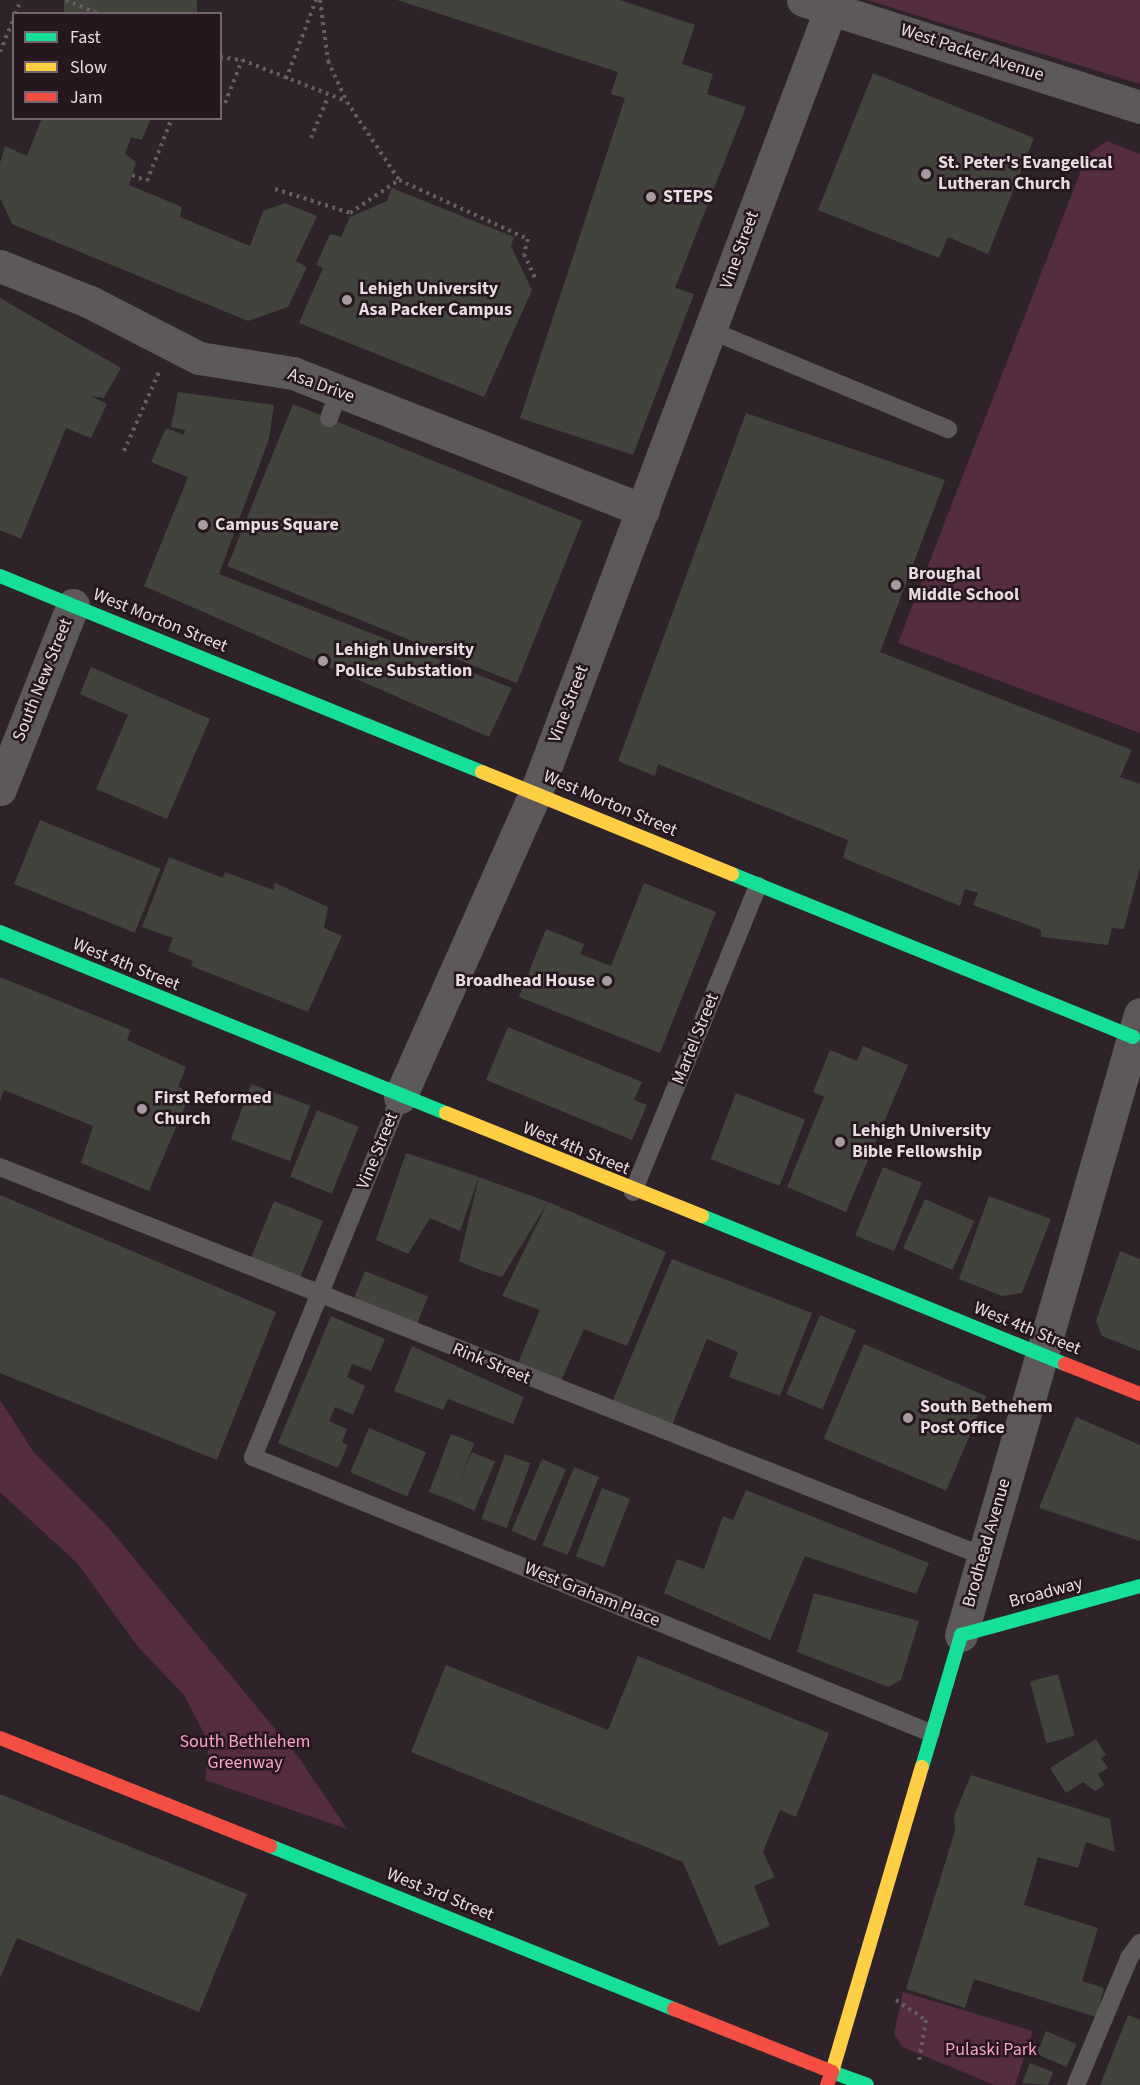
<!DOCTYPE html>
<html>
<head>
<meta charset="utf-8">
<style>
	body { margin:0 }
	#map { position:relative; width:1140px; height:2085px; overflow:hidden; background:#2d2328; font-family:"Source Sans 3",sans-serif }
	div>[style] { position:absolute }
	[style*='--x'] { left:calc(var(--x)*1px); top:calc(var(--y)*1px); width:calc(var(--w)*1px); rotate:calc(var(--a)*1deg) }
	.green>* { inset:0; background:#552d40 }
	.building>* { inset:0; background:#43433d; transform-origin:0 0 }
	.path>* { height:4px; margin-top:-2px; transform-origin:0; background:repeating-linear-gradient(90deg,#635e60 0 3px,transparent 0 7.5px) }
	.lane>* { height:18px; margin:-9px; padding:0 9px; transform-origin:9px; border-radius:9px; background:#5d595a }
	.street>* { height:33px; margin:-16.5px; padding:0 16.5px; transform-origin:16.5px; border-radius:16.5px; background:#5d595a }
	.fast>* { height:14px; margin:-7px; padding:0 7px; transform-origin:7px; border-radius:7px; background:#16e098 }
	.slow>* { height:14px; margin:-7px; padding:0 7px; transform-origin:7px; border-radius:7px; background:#ffcf43 }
	.jam>* { height:14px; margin:-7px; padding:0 7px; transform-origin:7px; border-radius:7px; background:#f24e42 }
	.dots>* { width:16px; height:16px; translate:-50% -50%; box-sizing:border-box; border:3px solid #26161d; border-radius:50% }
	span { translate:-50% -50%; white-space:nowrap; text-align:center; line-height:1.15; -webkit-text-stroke:5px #26161d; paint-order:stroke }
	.street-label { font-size:18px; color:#e8dce1 }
	.poi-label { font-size:18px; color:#e8dce1; font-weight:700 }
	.left { translate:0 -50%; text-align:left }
	.right { translate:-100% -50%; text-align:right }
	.park-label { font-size:18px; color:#f9a3ca }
	.legend { position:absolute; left:12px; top:12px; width:210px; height:108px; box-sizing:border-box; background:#26161d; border:2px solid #74656b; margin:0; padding:8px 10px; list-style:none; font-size:18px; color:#e8dce1 }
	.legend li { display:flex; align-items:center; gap:12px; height:30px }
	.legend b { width:30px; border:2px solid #74656b }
</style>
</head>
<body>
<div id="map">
	<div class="green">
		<div style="clip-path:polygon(867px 0,1140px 0,1140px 84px)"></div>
		<div style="clip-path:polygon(1107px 141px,1140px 154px,1140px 733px,898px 643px,1087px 155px)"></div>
		<div style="clip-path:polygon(0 1400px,33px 1451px,109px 1528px,299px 1758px,347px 1829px,205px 1780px,209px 1743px,184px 1695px,139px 1648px,77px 1563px,0 1492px)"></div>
		<div style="clip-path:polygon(903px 1992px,1033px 2031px,1015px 2085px,995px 2085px,902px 2047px,894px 2034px)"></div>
	</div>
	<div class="building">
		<div style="left:64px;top:0;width:133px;height:15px"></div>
		<div style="clip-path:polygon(397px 0,620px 0,695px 25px,682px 64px,713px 74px,707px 94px,746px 107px,675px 288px,694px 294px,633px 455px,520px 418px,625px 98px,611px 94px,618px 72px)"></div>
		<div style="clip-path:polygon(873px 73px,1034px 138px,988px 254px,948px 237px,939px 258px,818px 210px)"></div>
		<div style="clip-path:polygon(42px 118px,151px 118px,142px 140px,131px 137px,125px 154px,136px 162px,129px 185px,182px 207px,180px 217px,250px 246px,263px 211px,285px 203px,317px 216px,296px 261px,307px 267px,288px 307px,248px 321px,12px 224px,0 198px,0 163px,5px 146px,27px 156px)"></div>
		<div style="clip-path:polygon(392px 188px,514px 237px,511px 246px,532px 290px,484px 397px,299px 323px,323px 268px,316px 265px,330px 234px,341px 237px,350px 217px,387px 201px)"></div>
		<div style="clip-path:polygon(0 298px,121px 368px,104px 398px,91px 396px,107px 404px,91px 438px,66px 428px,21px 539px,0 530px)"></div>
		<div style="clip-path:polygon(178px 392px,274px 405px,269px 439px,219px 574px,512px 688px,489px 737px,144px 586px,188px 477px,151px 462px,166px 428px,184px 435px,185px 430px,171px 427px)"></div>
		<div style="left:293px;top:404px;width:312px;height:175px;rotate:22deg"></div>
		<div style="clip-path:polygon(746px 413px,945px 480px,880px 652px,1132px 750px,1120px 777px,1140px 784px,1140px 867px,1124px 929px,1112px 928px,1108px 945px,1041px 937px,1041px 930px,973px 905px,978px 893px,965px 889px,960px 906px,843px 858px,848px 840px,658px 764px,655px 776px,618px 761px)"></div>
		<div style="clip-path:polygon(91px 667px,210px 719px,167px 819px,96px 789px,128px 715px,80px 694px)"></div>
		<div style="left:40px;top:820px;width:130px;height:69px;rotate:22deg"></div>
		<div style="clip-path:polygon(169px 857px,223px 878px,225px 872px,273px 890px,275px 883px,328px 907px,324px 928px,342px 936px,308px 1012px,191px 966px,193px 961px,168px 951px,173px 938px,142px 927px)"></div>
		<div style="clip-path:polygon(644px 883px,716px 912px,660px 1053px,519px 997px,546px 929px,584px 944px,580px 954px,611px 966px)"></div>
		<div style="clip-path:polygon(0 977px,131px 1030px,127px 1040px,186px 1067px,178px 1087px,191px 1092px,149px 1191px,81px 1163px,93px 1126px,4px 1090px,0 1101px)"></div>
		<div style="clip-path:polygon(508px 1027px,642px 1082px,634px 1100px,647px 1105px,632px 1140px,486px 1080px)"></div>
		<div style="clip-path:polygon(863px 1046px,908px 1065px,846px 1212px,787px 1187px,824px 1097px,813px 1092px,830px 1050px,857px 1061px)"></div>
		<div style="left:251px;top:1084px;width:63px;height:59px;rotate:20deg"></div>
		<div style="left:736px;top:1093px;width:74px;height:71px;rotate:21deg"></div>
		<div style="left:317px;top:1110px;width:45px;height:72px;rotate:22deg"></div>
		<div style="clip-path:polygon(406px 1153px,479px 1177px,460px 1231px,430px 1218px,408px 1254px,376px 1240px)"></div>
		<div style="left:883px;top:1167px;width:42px;height:74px;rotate:22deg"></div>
		<div style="clip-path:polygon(479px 1177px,548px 1202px,666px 1252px,627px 1346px,584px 1329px,561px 1381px,518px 1363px,540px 1310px,502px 1296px,548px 1202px,502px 1277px,482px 1271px,459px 1261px)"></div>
		<div style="clip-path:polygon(0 1195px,276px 1312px,217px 1460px,0 1373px)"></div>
		<div style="clip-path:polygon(989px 1196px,1051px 1219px,1022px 1293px,1002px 1296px,959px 1279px)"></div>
		<div style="left:925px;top:1199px;width:54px;height:54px;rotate:24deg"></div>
		<div style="left:274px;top:1201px;width:53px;height:62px;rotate:22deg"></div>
		<div style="clip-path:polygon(1120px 1251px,1140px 1259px,1140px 1351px,1102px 1336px,1096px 1321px)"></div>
		<div style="clip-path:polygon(672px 1259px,812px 1313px,780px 1396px,729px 1377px,738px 1352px,707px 1339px,670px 1430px,610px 1407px)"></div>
		<div style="left:365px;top:1271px;width:68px;height:31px;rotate:22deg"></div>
		<div style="left:820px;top:1315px;width:39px;height:86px;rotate:23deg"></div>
		<div style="clip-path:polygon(331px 1316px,385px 1339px,371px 1371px,352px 1364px,347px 1377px,365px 1386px,353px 1415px,335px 1407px,329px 1421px,347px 1429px,342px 1442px,348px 1445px,338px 1468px,278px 1443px)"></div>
		<div style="left:864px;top:1344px;width:133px;height:103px;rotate:23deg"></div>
		<div style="clip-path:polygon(412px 1346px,524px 1397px,513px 1424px,448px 1399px,443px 1410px,394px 1391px)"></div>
		<div style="clip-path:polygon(1076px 1417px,1140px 1445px,1140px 1541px,1039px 1508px)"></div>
		<div style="left:369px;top:1428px;width:62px;height:48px;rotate:23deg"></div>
		<div style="left:451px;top:1434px;width:25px;height:62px;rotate:21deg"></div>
		<div style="left:472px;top:1452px;width:25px;height:53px;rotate:23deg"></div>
		<div style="left:505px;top:1454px;width:27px;height:69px;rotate:20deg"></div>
		<div style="left:542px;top:1459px;width:26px;height:78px;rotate:23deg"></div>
		<div style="left:574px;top:1467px;width:27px;height:84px;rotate:22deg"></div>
		<div style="left:602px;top:1488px;width:30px;height:73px;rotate:21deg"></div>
		<div style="clip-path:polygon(746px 1490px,929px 1563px,916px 1594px,805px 1556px,770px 1640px,664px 1593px,677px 1559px,704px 1569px,723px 1516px,733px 1520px)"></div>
		<div style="clip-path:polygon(814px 1593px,919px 1621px,901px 1680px,888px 1687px,797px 1652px)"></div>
		<div style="clip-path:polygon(638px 1656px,829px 1733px,796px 1817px,780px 1810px,763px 1852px,775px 1877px,754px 1886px,770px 1926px,719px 1946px,683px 1862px,411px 1752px,446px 1665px,608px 1730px)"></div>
		<div style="left:1058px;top:1674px;width:64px;height:29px;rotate:75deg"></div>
		<div style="clip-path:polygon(1096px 1739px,1106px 1755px,1101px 1758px,1108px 1768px,1098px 1774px,1104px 1785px,1095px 1791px,1083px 1782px,1066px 1793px,1050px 1768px)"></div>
		<div style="clip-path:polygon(971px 1775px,1110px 1819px,1115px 1852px,1086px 1842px,1078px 1868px,1038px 1857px,1024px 1905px,1098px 1928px,1082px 1981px,1104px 1988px,1096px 2017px,974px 1979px,965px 2008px,906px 1989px,955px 1831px,954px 1816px)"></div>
		<div style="clip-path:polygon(0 1794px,247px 1894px,199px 2012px,17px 1938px,0 1978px)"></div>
		<div style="clip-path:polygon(1128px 2015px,1140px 2020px,1140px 2085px,1100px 2085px)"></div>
		<div style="left:1046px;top:2031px;width:33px;height:25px;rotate:23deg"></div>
		<div style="clip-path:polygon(1030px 2063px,1053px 2072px,1048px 2085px,1022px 2083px)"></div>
	</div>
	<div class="path">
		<div style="--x:66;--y:0;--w:36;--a:23"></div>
		<div style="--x:320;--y:0;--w:62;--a:82.5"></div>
		<div style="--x:328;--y:61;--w:45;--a:65.1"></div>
		<div style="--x:347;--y:102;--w:94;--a:56.3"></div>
		<div style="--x:399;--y:180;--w:142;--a:24.6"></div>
		<div style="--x:528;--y:239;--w:16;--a:105"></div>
		<div style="--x:524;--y:254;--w:26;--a:65"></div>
		<div style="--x:15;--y:14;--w:15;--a:-67"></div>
		<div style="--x:0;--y:52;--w:37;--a:-68"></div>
		<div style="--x:220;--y:57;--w:22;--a:8"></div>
		<div style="--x:242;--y:60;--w:112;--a:21.5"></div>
		<div style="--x:286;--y:79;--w:85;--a:-69.2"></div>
		<div style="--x:225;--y:103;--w:46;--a:-68.4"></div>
		<div style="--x:311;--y:138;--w:44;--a:-67.5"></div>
		<div style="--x:132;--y:175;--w:16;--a:22"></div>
		<div style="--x:147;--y:181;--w:68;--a:-68.4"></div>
		<div style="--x:275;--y:189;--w:79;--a:17.7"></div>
		<div style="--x:350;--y:213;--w:59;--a:-34"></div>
		<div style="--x:124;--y:451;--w:86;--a:-66.1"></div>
		<div style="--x:896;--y:2000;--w:36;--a:34"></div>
		<div style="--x:926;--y:2020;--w:42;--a:99.7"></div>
	</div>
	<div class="lane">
		<div style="--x:710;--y:330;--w:258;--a:22.6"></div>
		<div style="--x:329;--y:418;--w:28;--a:-69"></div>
		<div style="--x:400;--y:1097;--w:389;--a:112.2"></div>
		<div style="--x:253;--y:1457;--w:732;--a:22.15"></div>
		<div style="--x:0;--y:1167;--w:1057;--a:21.59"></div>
		<div style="--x:633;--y:1192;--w:331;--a:-67.8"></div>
		<div style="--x:1076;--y:2085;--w:138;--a:-67.3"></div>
		<div style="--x:1129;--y:1958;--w:19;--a:-54"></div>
	</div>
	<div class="street">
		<div style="--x:803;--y:0;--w:354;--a:17.6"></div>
		<div style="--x:0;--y:266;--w:97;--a:21.8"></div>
		<div style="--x:90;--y:302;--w:123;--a:27.2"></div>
		<div style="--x:199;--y:358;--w:95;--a:9.1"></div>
		<div style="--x:293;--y:373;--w:376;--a:21.4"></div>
		<div style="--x:0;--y:789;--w:198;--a:-68.4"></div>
		<div style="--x:400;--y:1097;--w:334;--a:-66"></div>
		<div style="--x:536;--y:792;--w:838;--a:-69.38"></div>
		<div style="--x:961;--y:1635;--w:646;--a:-73.92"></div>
	</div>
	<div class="fast">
		<div style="--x:0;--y:576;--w:520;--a:22.13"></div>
		<div style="--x:732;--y:874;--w:433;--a:22.1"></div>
		<div style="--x:0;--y:932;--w:481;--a:22.1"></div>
		<div style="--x:702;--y:1216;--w:392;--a:22.2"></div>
		<div style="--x:922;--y:1767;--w:138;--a:-73.5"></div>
		<div style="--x:961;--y:1635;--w:186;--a:-15.3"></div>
		<div style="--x:270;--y:1846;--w:436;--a:22"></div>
		<div style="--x:832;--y:2072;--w:37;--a:20"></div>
	</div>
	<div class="slow">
		<div style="--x:482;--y:772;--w:270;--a:22.2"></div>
		<div style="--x:446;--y:1113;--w:276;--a:21.9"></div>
		<div style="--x:832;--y:2072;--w:318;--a:-73.6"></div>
	</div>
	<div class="jam">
		<div style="--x:1065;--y:1364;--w:81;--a:21.8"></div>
		<div style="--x:0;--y:1738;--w:291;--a:21.8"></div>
		<div style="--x:674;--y:2009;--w:170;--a:21.7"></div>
		<div style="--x:832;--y:2072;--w:14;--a:111"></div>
	</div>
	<div class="dots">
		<div style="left:926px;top:174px;background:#a79ba0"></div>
		<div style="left:651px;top:197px;background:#a79ba0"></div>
		<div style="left:347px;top:300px;background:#a79ba0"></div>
		<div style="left:203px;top:525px;background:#a79ba0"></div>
		<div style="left:896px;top:585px;background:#a79ba0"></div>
		<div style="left:323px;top:661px;background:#a79ba0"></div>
		<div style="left:607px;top:981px;background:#a79ba0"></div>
		<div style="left:142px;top:1109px;background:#a79ba0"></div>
		<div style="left:840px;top:1142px;background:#a79ba0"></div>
		<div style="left:908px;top:1418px;background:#a79ba0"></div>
	</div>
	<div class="street-label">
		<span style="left:972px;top:53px;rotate:18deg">West Packer Avenue</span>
		<span style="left:740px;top:250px;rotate:-70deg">Vine Street</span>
		<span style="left:321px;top:386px;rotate:20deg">Asa Drive</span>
		<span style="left:160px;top:621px;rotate:22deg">West Morton Street</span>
		<span style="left:43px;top:680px;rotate:-68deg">South New Street</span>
		<span style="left:569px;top:704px;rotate:-69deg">Vine Street</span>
		<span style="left:610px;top:804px;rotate:23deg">West Morton Street</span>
		<span style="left:126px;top:965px;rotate:22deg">West 4th Street</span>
		<span style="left:696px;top:1039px;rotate:-68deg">Martel Street</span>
		<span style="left:576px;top:1149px;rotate:22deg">West 4th Street</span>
		<span style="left:378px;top:1151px;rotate:-68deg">Vine Street</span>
		<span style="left:1027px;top:1329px;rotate:22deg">West 4th Street</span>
		<span style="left:491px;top:1364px;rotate:22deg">Rink Street</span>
		<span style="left:987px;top:1543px;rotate:-74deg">Brodhead Avenue</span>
		<span style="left:1046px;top:1593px;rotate:-15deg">Broadway</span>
		<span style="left:592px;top:1595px;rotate:22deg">West Graham Place</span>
		<span style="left:440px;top:1895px;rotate:22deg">West 3rd Street</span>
	</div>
	<div class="poi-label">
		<span class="left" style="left:938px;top:174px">St. Peter's Evangelical<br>Lutheran Church</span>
		<span class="left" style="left:663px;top:197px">STEPS</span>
		<span class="left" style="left:359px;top:300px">Lehigh University<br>Asa Packer Campus</span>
		<span class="left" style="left:215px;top:525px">Campus Square</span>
		<span class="left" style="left:908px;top:585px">Broughal<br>Middle School</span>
		<span class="left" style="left:335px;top:661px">Lehigh University<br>Police Substation</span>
		<span class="right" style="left:595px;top:981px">Broadhead House</span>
		<span class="left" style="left:154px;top:1109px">First Reformed<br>Church</span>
		<span class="left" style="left:852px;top:1142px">Lehigh University<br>Bible Fellowship</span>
		<span class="left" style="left:920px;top:1418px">South Bethehem<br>Post Office</span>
	</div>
	<div class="park-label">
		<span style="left:245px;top:1753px">South Bethlehem<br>Greenway</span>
		<span style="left:991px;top:2050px">Pulaski Park</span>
	</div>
	<ul class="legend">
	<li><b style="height:8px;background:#16e098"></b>Fast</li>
	<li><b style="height:8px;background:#ffcf43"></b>Slow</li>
	<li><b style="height:8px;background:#f24e42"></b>Jam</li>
	</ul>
</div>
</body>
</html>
